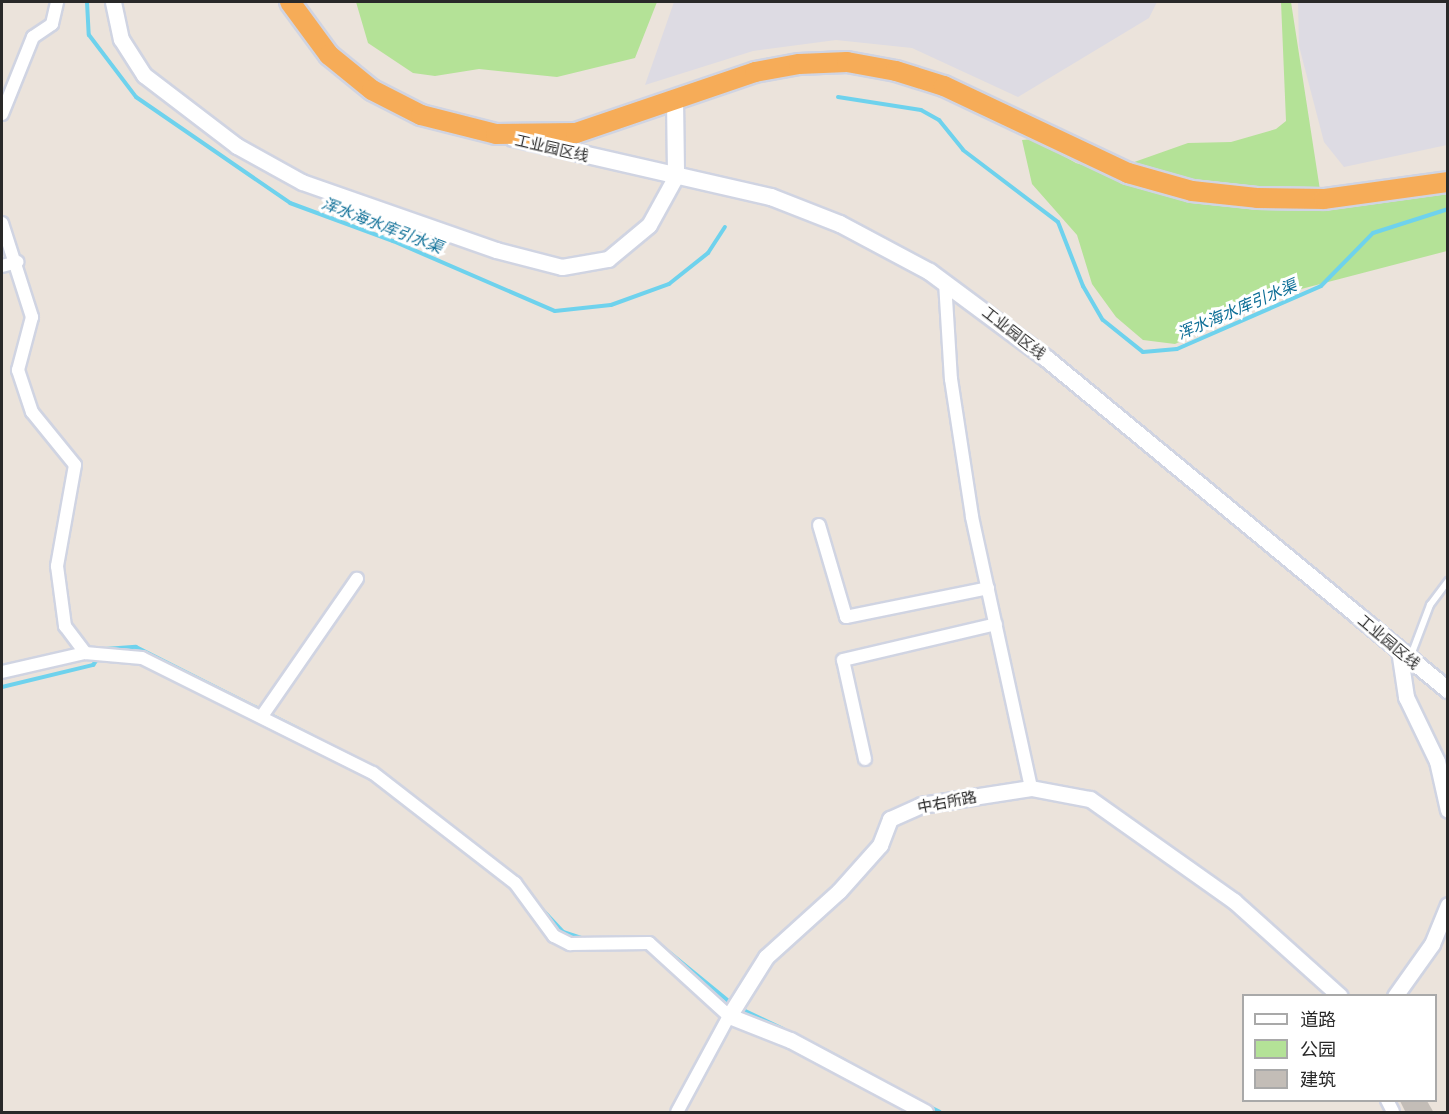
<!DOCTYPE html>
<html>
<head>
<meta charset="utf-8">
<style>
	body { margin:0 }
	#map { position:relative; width:1449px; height:1114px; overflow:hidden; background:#ebe3db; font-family:Poppins,"Noto Sans SC",sans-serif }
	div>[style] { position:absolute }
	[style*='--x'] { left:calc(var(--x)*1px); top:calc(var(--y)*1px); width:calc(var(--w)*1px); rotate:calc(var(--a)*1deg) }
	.industrial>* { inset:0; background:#dddbe3 }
	.green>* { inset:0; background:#b4e297 }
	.stream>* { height:4px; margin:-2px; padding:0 2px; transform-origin:2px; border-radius:2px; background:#6ed2ed }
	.building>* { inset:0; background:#c3bdb7 }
	.roads { filter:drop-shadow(2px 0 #d0d4e2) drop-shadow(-2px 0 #d0d4e2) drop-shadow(0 2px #d0d4e2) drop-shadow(0 -2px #d0d4e2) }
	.service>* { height:6px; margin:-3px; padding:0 3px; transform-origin:3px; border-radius:3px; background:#fff }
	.minor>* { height:12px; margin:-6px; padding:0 6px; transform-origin:6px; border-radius:6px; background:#fff }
	.tertiary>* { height:15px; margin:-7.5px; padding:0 7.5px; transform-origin:7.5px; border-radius:7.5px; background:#fff }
	.secondary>* { height:16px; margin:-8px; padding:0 8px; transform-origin:8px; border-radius:8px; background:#fff }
	.trunk>* { height:20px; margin:-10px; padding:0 10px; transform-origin:10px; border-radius:10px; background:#f6ac58 }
	span { translate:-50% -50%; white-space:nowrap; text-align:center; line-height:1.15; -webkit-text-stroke:6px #fff; paint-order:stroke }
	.street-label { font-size:15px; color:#292929 }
	.water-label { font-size:16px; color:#0e6f97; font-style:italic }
	.frame { position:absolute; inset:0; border:3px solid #292929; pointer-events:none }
	.legend { position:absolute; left:1242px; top:994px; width:195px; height:108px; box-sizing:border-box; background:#fff; border:2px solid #a9a9a9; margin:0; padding:8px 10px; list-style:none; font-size:18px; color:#292929 }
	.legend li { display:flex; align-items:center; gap:12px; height:30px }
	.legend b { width:30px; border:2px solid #a9a9a9 }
</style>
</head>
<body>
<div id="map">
	<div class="industrial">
		<div style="clip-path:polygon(674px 2px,1157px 2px,1149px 18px,1018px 97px,912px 48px,836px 40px,753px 51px,645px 85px)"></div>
		<div style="clip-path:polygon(1298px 2px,1447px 2px,1447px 145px,1344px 167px,1324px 142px,1299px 46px)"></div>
	</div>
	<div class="green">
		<div style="clip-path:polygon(356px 2px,657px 2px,635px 58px,557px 77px,479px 69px,435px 76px,413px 73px,368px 43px)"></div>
		<div style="clip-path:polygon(1281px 2px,1291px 2px,1322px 203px,1447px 185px,1447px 251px,1282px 294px,1175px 344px,1143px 340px,1116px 317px,1092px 284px,1077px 235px,1032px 184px,1022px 140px,1034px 139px,1076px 163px,1106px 172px,1188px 143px,1231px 142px,1276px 129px,1286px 121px)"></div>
	</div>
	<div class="stream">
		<div style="--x:87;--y:2;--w:33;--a:87"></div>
		<div style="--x:89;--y:35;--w:78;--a:52.8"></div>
		<div style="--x:136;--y:97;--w:187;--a:34.5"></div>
		<div style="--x:290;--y:203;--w:110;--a:20.3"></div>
		<div style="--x:393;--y:241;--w:176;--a:23.4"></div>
		<div style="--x:555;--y:311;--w:56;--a:-6.1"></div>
		<div style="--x:611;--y:305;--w:62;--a:-19.9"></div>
		<div style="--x:669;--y:284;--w:50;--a:-38.5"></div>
		<div style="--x:708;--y:253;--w:31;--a:-57"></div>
		<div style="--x:838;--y:97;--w:84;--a:8.9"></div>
		<div style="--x:921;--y:110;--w:21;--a:29"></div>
		<div style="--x:939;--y:120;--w:38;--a:51"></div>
		<div style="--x:963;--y:150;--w:119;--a:37.2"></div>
		<div style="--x:1058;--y:222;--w:69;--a:68.7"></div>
		<div style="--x:1083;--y:286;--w:39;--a:60"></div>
		<div style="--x:1103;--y:320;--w:51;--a:38.7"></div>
		<div style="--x:1143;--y:352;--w:34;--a:-5"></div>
		<div style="--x:1177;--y:349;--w:157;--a:-23.6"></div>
		<div style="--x:1321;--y:286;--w:74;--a:-45.5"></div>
		<div style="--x:1373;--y:233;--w:79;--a:-17.7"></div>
		<div style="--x:2;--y:687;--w:94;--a:-13.6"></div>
		<div style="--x:93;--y:665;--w:20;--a:-53"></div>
		<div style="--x:105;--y:649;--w:31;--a:-4"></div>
		<div style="--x:136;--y:647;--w:197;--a:26.8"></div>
		<div style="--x:539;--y:906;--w:35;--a:47"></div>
		<div style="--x:563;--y:932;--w:20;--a:18"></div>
		<div style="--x:611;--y:938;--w:37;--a:0"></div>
		<div style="--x:659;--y:944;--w:94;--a:39.4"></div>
		<div style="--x:739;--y:1008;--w:49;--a:25.5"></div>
		<div style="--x:819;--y:1047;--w:30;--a:28"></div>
		<div style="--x:928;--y:1106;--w:13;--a:27"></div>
	</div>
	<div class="building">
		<div style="clip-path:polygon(1400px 1101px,1427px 1101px,1434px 1113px,1406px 1113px)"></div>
	</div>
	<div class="roads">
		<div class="service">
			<div style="--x:1410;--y:658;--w:57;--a:-69.3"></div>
			<div style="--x:1430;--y:605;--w:30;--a:-53"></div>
		</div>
		<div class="minor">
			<div style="--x:2;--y:114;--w:83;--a:-68.1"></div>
			<div style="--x:33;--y:37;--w:23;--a:-34"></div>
			<div style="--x:52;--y:24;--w:23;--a:-77"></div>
			<div style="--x:2;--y:223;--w:99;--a:72.3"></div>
			<div style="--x:32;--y:317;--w:55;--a:104.8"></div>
			<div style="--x:18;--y:370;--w:44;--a:71.6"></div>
			<div style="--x:32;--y:412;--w:68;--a:50.9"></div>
			<div style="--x:75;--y:465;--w:103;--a:100.1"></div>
			<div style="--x:57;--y:566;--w:61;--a:82.4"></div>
			<div style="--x:65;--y:626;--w:34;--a:53"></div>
			<div style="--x:2;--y:266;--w:16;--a:-15"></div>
			<div style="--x:945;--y:282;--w:97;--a:86.5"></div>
			<div style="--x:951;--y:379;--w:140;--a:81.3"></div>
			<div style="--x:972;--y:517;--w:277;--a:77.7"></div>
			<div style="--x:819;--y:525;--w:96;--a:73.6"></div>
			<div style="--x:846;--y:617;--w:145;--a:-11.5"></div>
			<div style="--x:2;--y:672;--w:85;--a:-12.9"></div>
			<div style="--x:85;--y:653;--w:57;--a:5"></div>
			<div style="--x:142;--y:658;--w:258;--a:26.5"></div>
			<div style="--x:373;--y:773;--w:180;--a:37.8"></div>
			<div style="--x:515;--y:883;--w:66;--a:53.7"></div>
			<div style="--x:554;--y:936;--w:18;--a:27"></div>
			<div style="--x:570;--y:944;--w:79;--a:-0.7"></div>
			<div style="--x:649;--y:943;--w:108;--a:42.4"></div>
			<div style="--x:729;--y:1016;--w:109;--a:118.4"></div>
			<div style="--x:262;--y:716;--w:167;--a:-55.3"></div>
			<div style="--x:865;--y:759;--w:101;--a:-102.5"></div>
			<div style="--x:843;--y:660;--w:157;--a:-13.2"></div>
			<div style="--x:1387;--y:1100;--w:13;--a:63"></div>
		</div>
		<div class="tertiary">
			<div style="--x:113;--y:2;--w:38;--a:78"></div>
			<div style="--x:121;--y:39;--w:43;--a:57.4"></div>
			<div style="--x:144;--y:75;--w:117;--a:37.4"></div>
			<div style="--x:237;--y:146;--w:74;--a:29"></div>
			<div style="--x:302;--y:182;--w:206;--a:19.3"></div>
			<div style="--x:496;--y:250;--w:68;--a:14.4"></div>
			<div style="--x:562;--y:267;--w:47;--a:-9.9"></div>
			<div style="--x:608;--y:259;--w:53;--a:-39.7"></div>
			<div style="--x:649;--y:225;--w:56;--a:-61.1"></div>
			<div style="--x:1399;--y:650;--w:48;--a:81.5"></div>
			<div style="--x:1406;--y:697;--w:71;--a:64.2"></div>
			<div style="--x:1437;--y:761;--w:50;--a:77.3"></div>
			<div style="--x:1395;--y:996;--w:64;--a:-54.6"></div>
			<div style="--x:1432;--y:944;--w:42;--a:-67.7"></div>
			<div style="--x:925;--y:1112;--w:153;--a:-151.9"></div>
			<div style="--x:790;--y:1040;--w:66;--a:-158.5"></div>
			<div style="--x:729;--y:1016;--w:70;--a:-57.9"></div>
			<div style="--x:766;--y:957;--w:98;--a:-42.1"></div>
			<div style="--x:839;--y:891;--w:62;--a:-48.3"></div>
			<div style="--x:880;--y:845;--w:28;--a:-69"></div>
			<div style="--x:890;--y:819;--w:34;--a:-24"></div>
			<div style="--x:921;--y:805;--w:111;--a:-8.8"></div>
			<div style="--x:1031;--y:788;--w:60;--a:10.6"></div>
			<div style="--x:1090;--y:799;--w:176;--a:35.3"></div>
			<div style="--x:1234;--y:901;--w:142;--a:41.9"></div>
		</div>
		<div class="secondary">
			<div style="--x:675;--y:100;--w:76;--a:89.2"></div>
			<div style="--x:513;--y:138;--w:265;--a:12.9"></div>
			<div style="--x:771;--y:197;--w:74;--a:21.4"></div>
			<div style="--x:840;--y:224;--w:102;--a:28.1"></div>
			<div style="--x:930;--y:272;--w:146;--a:36.6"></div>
			<div style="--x:1047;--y:359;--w:520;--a:39.54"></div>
		</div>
		<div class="trunk">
			<div style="--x:290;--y:2;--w:66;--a:53.7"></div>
			<div style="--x:329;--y:55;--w:55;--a:39.1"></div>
			<div style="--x:372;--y:90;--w:55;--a:27"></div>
			<div style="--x:421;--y:115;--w:77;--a:14.2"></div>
			<div style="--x:496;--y:134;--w:80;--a:-0.7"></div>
			<div style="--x:576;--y:133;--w:189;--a:-18.8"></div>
			<div style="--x:755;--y:72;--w:45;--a:-10.3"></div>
			<div style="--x:799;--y:64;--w:48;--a:-2.4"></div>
			<div style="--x:847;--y:62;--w:50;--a:10.4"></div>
			<div style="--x:896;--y:71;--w:50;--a:17.4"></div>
			<div style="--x:944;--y:86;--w:204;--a:25.3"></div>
			<div style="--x:1128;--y:173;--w:66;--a:15.7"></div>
			<div style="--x:1192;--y:191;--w:65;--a:6.1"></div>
			<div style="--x:1257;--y:198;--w:67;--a:0.9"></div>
			<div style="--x:1324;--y:199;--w:125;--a:-7.8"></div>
		</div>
	</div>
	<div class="street-label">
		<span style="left:552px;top:148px;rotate:13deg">工业园区线</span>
		<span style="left:1014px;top:333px;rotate:38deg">工业园区线</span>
		<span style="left:1389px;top:642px;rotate:40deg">工业园区线</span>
		<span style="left:947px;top:802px;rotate:-11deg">中右所路</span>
	</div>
	<div class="water-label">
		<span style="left:382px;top:226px;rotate:21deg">浑水海水库引水渠</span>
		<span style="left:1237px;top:310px;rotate:-23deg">浑水海水库引水渠</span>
	</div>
	<div class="frame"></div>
	<ul class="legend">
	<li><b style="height:8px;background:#fff"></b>道路</li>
	<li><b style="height:16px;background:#b4e297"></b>公园</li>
	<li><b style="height:16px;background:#c3bdb7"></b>建筑</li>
	</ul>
</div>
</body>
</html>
